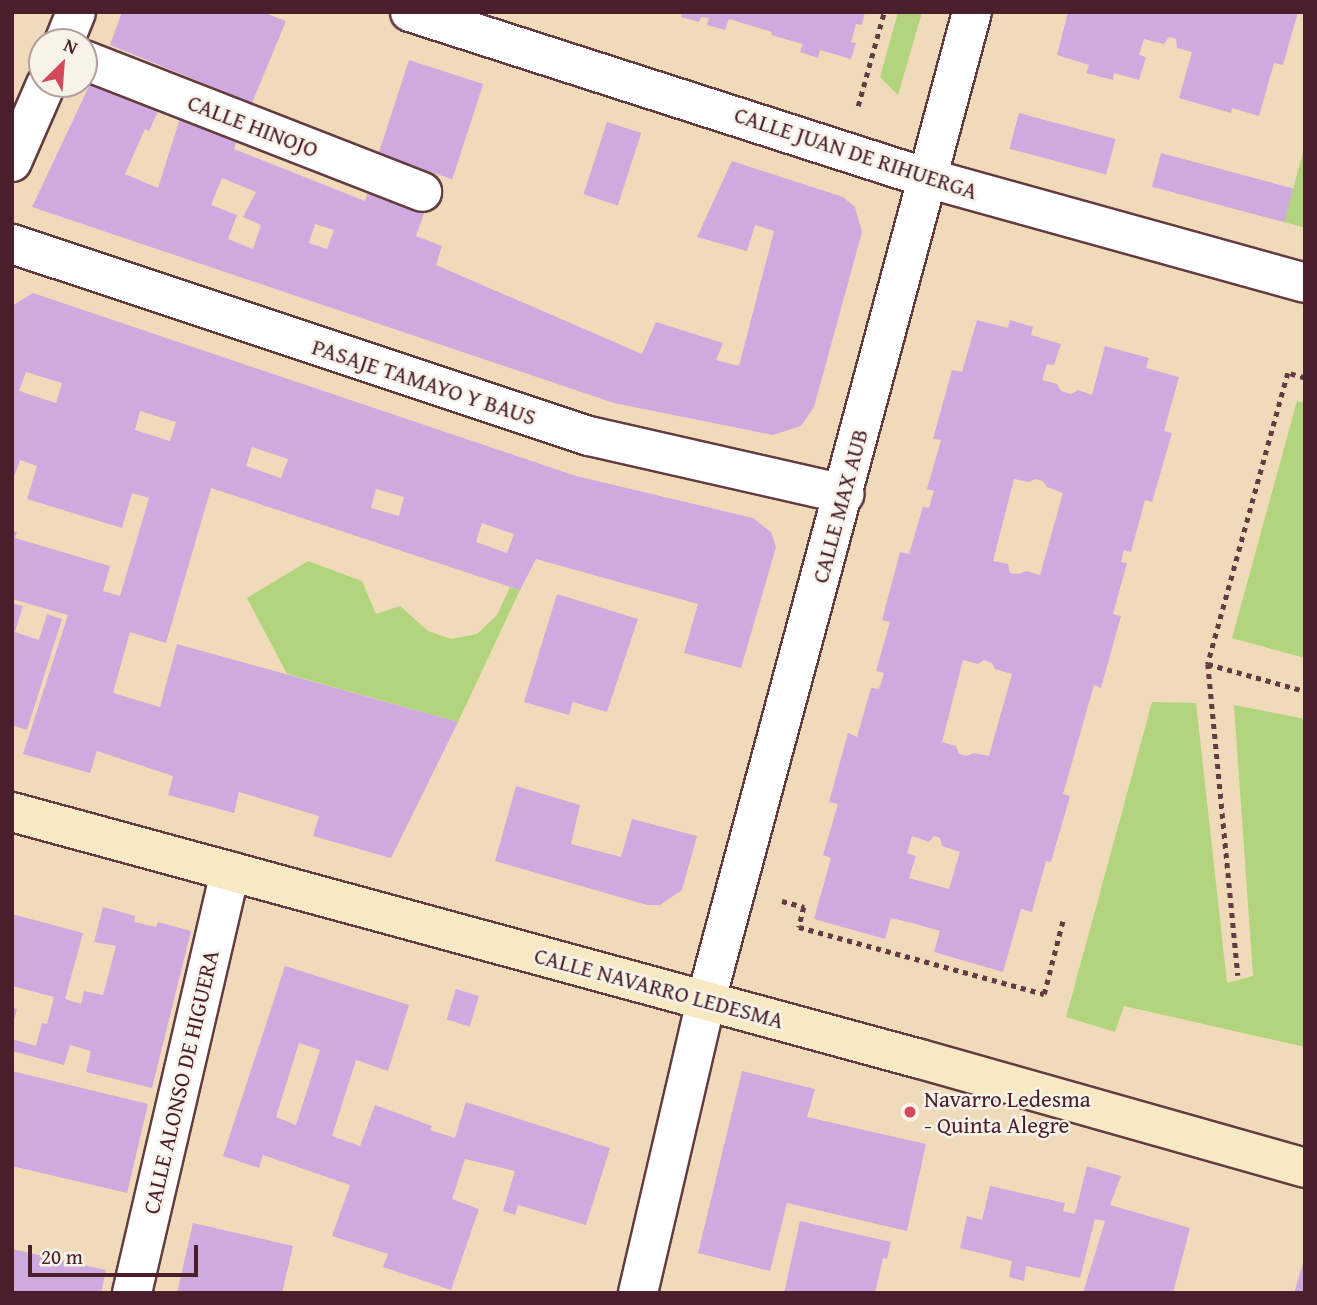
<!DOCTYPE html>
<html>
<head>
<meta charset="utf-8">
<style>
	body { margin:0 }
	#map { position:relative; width:1317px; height:1305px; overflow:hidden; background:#efdbba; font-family:"Gentium Book Plus",serif }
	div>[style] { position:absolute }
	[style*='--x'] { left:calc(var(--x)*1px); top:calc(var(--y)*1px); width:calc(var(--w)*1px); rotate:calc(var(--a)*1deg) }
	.green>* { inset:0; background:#b2d47c }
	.building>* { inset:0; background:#cfaade; transform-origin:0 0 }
	.path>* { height:4.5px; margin-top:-2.25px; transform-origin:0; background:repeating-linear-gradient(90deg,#633b40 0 5px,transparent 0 10px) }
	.roads { filter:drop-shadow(2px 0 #633b40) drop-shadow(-2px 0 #633b40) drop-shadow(0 2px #633b40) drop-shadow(0 -2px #633b40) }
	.street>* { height:38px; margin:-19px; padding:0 19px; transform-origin:19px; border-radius:19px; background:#fff }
	.secondary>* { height:38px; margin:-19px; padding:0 19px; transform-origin:19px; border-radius:19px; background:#f7e9c3 }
	.dots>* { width:19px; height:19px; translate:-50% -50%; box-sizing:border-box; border:4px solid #f7f3e8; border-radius:50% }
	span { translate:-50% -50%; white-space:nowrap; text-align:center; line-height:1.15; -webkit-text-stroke:5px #f7f3e8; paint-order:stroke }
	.street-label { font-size:23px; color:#4a1f2b }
	.poi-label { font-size:23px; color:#4a1f2b }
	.left { translate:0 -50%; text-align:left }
	.frame { position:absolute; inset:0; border:14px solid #4a1f2b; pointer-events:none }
	.north { position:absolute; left:28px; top:28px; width:70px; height:70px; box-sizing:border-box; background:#f7f3e8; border:2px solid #b29e9c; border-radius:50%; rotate:25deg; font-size:19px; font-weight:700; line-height:28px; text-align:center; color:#4a1f2b }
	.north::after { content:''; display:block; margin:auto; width:24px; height:32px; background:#d1495b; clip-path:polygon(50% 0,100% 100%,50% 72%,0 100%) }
	.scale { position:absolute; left:28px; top:1245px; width:170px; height:32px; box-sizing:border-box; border:4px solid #4a1f2b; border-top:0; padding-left:9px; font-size:21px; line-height:24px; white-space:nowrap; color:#4a1f2b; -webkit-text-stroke:5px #f7f3e8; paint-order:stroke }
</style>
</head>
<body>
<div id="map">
	<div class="green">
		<div style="clip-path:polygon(898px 12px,922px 12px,898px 95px,880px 77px)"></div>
		<div style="clip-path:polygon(1305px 145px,1305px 228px,1284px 222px)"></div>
		<div style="clip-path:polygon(1297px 401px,1305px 403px,1305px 658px,1232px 638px)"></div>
		<div style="clip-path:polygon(308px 561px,362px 581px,376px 614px,400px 606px,428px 631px,451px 639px,477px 634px,497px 615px,510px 587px,520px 590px,458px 722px,287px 674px,247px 598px)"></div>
		<div style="clip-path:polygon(1152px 702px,1196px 703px,1227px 983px,1253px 976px,1234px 705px,1305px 719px,1305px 1047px,1124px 1006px,1115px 1032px,1066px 1017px)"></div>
	</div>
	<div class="building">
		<div style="clip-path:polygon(122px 12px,262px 12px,286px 21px,252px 103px,110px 45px)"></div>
		<div style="clip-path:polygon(683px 12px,865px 12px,862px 25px,856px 24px,851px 42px,856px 43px,851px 59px,820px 50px,818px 58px,800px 52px,803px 44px,771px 35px,772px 32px,729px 19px,725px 30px,707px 25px,709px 18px,701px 17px,699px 22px,681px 17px)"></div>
		<div style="clip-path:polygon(1068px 12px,1298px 12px,1283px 65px,1274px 63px,1259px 116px,1232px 108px,1231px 113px,1179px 98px,1192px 52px,1177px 48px,1176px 39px,1169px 37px,1164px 44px,1144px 39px,1139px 55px,1146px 57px,1139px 80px,1114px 73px,1113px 80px,1086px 73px,1089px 65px,1057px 55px)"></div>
		<div style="left:409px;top:60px;width:78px;height:100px;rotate:18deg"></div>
		<div style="clip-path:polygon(evenodd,92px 80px,160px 107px,149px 131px,145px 129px,125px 174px,158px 188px,181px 115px,238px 136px,234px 149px,365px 201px,368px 192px,404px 205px,426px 208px,416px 236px,442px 246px,436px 265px,642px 354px,656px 322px,723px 343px,716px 360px,739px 366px,774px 231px,755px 225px,747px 251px,697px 237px,732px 161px,843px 197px,855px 207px,862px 232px,814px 407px,801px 426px,773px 435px,614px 403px,32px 207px,92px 80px,222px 178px,256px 192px,243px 217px,261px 225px,253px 249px,228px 239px,237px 215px,211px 205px,222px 178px,92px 80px,315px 224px,334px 230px,327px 249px,309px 243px,315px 224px)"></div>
		<div style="left:1019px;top:113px;width:100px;height:37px;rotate:15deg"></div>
		<div style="left:607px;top:122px;width:36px;height:76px;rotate:18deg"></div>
		<div style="left:1161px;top:153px;width:137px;height:35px;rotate:15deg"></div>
		<div style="clip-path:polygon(evenodd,33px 293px,576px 476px,753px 518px,771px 532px,776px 547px,741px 668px,684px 653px,698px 604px,536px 559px,520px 590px,211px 488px,166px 643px,130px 632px,113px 693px,160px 707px,177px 644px,458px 722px,391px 858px,313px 836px,319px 816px,239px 792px,234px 813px,168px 795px,173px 776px,97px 751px,90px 773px,23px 754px,68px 615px,12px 599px,12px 531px,17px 532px,15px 538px,110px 566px,103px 591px,120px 596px,149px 498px,132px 493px,122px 528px,27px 499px,37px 466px,20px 460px,12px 483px,12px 306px,33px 293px,26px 372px,62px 383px,56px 403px,19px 391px,26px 372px,33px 293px,140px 411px,176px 422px,170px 441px,135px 430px,140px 411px,33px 293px,252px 447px,288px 459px,281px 478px,246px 466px,252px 447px,33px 293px,376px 489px,404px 497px,399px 516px,371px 508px,376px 489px,33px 293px,482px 523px,514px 534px,507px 553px,476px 542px,482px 523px)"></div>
		<div style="clip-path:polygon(evenodd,977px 320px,1008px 328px,1010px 320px,1033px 327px,1031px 335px,1061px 344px,1054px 365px,1047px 364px,1042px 380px,1057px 384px,1061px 391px,1071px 394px,1078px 390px,1092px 395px,1105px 346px,1149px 358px,1146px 368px,1179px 377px,1164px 431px,1172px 433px,1152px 502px,1145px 500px,1131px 552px,1124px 550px,1121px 562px,1127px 563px,1113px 614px,1121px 616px,1101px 688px,1094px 685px,1063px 794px,1070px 796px,1051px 862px,1046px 861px,1032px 912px,1021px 909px,1003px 972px,934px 952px,940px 931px,916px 924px,891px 918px,885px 939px,814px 919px,831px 858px,823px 855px,838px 804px,829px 802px,848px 733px,857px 737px,871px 688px,879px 689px,884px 673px,876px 671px,890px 622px,882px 620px,900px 552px,909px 554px,923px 507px,929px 508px,934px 491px,927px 489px,941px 440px,933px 439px,952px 370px,962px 372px,977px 320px,1014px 479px,1029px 482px,1035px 479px,1043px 481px,1047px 487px,1063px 493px,1040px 575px,1026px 571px,1018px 574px,1010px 573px,1008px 564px,993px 561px,1014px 479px,977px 320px,963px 660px,978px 664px,984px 660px,992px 663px,995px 669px,1012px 674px,989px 756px,974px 753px,966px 756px,959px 754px,956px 746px,942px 742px,963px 660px,977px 320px,912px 836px,929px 842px,934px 836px,940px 838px,942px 846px,960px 852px,949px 889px,909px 878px,916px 856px,907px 853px,912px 836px)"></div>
		<div style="clip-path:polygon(557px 594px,638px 619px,607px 712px,573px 702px,569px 715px,524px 702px)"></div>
		<div style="clip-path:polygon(12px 603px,23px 606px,15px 632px,39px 640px,47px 614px,62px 619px,27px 730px,12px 725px)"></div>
		<div style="clip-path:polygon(516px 786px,580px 805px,571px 844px,621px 857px,632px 819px,697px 836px,682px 890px,660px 905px,647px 905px,495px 861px)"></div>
		<div style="clip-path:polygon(103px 907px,135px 916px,134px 922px,156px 927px,158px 922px,191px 931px,152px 1088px,86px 1072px,91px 1051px,70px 1045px,64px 1065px,12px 1051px,12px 1039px,36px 1046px,42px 1023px,47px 1024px,54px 997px,12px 986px,12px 914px,83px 933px,65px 999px,81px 1004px,84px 991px,103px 995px,116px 946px,94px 942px)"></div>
		<div style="clip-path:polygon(evenodd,285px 966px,409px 1005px,388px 1071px,356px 1060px,332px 1136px,360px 1146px,375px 1105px,432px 1126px,430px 1130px,455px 1138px,466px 1102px,610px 1148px,586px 1225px,518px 1205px,515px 1215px,503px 1211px,515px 1171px,465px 1159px,452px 1199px,479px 1209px,451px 1290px,383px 1267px,388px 1254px,332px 1236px,350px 1185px,263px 1155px,259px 1168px,223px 1156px,285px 966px,299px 1043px,320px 1050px,296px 1125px,276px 1117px,299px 1043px)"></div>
		<div style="left:456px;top:989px;width:24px;height:32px;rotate:17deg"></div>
		<div style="clip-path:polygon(12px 1008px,17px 1009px,13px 1024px,12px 1024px)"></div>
		<div style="clip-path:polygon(12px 1071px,148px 1104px,127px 1193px,12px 1166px)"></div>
		<div style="clip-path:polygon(742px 1071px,815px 1089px,807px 1117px,926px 1144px,907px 1231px,787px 1203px,770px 1271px,698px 1253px)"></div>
		<div style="clip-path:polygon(1087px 1166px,1121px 1176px,1110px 1205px,1190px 1228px,1173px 1293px,1083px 1293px,1105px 1221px,1095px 1219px,1080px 1278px,1026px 1266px,1024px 1281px,1009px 1277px,1012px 1261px,960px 1248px,967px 1216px,982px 1220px,990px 1186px,1065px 1203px,1063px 1211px,1075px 1214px)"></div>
		<div style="clip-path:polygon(800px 1221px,891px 1242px,887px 1259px,883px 1258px,875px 1293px,784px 1293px)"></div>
		<div style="clip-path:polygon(193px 1223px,293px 1246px,282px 1293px,177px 1293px)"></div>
		<div style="clip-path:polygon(12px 1249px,106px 1270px,101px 1293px,12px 1293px)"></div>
		<div style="clip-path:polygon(1304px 1260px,1305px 1293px,1294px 1293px)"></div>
	</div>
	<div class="path">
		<div style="--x:858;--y:106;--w:98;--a:-74.5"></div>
		<div style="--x:1305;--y:378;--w:18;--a:-164"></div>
		<div style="--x:1288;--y:373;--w:302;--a:105.4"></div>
		<div style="--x:1208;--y:664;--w:101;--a:15.6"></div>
		<div style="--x:1208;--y:664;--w:313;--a:84.5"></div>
		<div style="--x:782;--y:901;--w:23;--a:15"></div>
		<div style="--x:804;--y:907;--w:21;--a:104"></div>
		<div style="--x:799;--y:927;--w:254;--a:15.3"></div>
		<div style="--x:1044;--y:994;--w:76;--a:-75.6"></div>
	</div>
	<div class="roads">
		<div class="street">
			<div style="--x:410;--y:12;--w:543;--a:17.8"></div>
			<div style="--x:927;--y:178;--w:392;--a:15.5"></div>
			<div style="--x:64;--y:42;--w:32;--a:-68"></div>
			<div style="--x:84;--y:60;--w:363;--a:21.3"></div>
			<div style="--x:12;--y:162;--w:85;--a:-66.4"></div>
			<div style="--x:12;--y:244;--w:608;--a:18.41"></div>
			<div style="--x:589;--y:436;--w:262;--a:12.8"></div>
			<div style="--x:132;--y:1293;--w:433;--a:-76.9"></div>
			<div style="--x:638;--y:1293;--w:301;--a:-76.9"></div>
			<div style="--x:706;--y:1000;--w:1023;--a:-74.93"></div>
		</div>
		<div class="secondary">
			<div style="--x:12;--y:812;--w:941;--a:15.22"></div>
			<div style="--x:920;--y:1059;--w:400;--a:15.8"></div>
		</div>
	</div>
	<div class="dots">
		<div style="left:910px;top:1112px;background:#d1495b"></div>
	</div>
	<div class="street-label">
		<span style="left:253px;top:126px;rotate:21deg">CALLE HINOJO</span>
		<span style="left:856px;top:153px;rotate:18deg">CALLE JUAN DE RIHUERGA</span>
		<span style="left:424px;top:382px;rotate:18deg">PASAJE TAMAYO Y BAUS</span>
		<span style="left:840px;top:506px;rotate:-75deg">CALLE MAX AUB</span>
		<span style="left:659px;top:988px;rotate:15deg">CALLE NAVARRO LEDESMA</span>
		<span style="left:181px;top:1082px;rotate:-77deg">CALLE ALONSO DE HIGUERA</span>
	</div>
	<div class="poi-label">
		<span class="left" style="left:924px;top:1112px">Navarro Ledesma<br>- Quinta Alegre</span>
	</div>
	<div class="frame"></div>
	<div class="north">N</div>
	<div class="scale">20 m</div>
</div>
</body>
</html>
